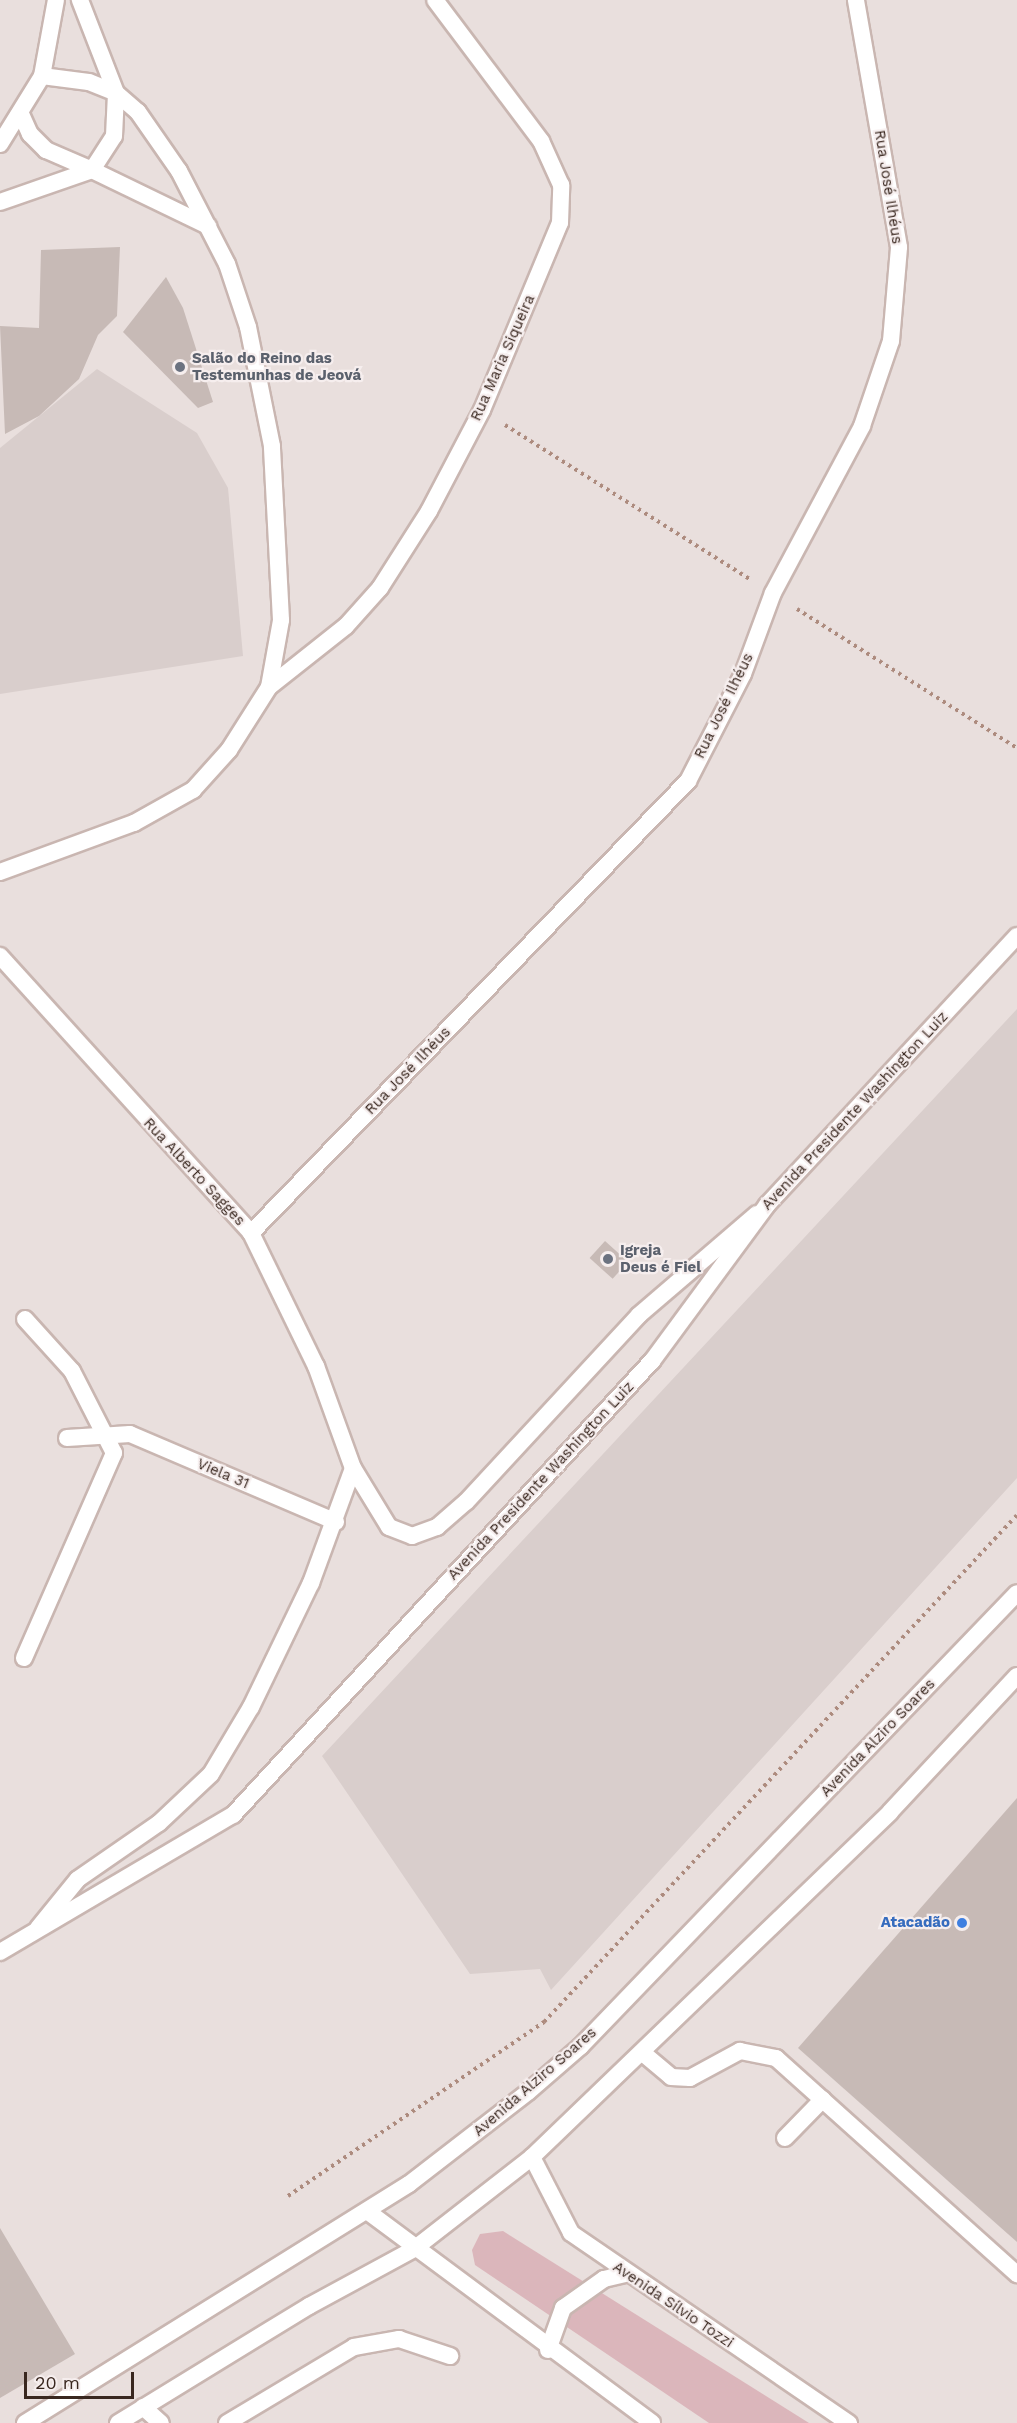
<!DOCTYPE html>
<html>
<head>
<meta charset="utf-8">
<style>
	body { margin:0 }
	#map { position:relative; width:1017px; height:2423px; overflow:hidden; background:#e9dfdd; font-family:"Work Sans",sans-serif }
	div>[style] { position:absolute }
	[style*='--x'] { left:calc(var(--x)*1px); top:calc(var(--y)*1px); width:calc(var(--w)*1px); rotate:calc(var(--a)*1deg) }
	.built>* { inset:0; background:#d9cecc }
	.green>* { inset:0; background:#dbb6bb }
	.building>* { inset:0; background:#c7bab6; transform-origin:0 0 }
	.path>* { height:4px; margin-top:-2px; transform-origin:0; background:repeating-linear-gradient(90deg,#ad8b7e 0 3px,transparent 0 7.5px) }
	.roads { filter:drop-shadow(2px 0 #c9b6b1) drop-shadow(-2px 0 #c9b6b1) drop-shadow(0 2px #c9b6b1) drop-shadow(0 -2px #c9b6b1) }
	.service>* { height:16px; margin:-8px; padding:0 8px; transform-origin:8px; border-radius:8px; background:#fff }
	.minor>* { height:16px; margin:-8px; padding:0 8px; transform-origin:8px; border-radius:8px; background:#fff }
	.tertiary>* { height:16px; margin:-8px; padding:0 8px; transform-origin:8px; border-radius:8px; background:#fff }
	.secondary>* { height:16px; margin:-8px; padding:0 8px; transform-origin:8px; border-radius:8px; background:#fff }
	.dots>* { width:16px; height:16px; translate:-50% -50%; box-sizing:border-box; border:3px solid #f6eeee; border-radius:50% }
	span { translate:-50% -50%; white-space:nowrap; text-align:center; line-height:1.15; -webkit-text-stroke:4.5px #f6eeee; paint-order:stroke }
	.street-label { font-size:15px; color:#39271f }
	.worship-label { font-size:15px; color:#5b616d; font-weight:700 }
	.left { translate:0 -50%; text-align:left }
	.shop-label { font-size:15px; color:#366cbe; font-weight:700 }
	.right { translate:-100% -50%; text-align:right }
	.scale { position:absolute; left:24px; top:2372px; width:110px; height:27px; box-sizing:border-box; border:3px solid #39271f; border-top:0; padding-left:8px; font-size:18px; line-height:21px; white-space:nowrap; color:#39271f; -webkit-text-stroke:4px #f6eeee; paint-order:stroke }
</style>
</head>
<body>
<div id="map">
	<div class="built">
		<div style="clip-path:polygon(97px 369px,197px 433px,228px 488px,243px 656px,0 694px,0 448px)"></div>
		<div style="clip-path:polygon(1017px 1009px,1017px 1478px,551px 1990px,540px 1969px,470px 1974px,322px 1756px)"></div>
	</div>
	<div class="green">
		<div style="clip-path:polygon(503px 2231px,809px 2423px,709px 2423px,475px 2265px,472px 2250px,480px 2234px)"></div>
	</div>
	<div class="building">
		<div style="clip-path:polygon(120px 247px,117px 316px,98px 335px,79px 379px,39px 416px,5px 434px,0 326px,39px 328px,41px 250px)"></div>
		<div style="clip-path:polygon(166px 277px,183px 308px,213px 402px,198px 408px,123px 332px)"></div>
		<div style="left:605px;top:1241px;width:31px;height:23px;rotate:42deg"></div>
		<div style="clip-path:polygon(1017px 1798px,1017px 2242px,798px 2048px)"></div>
		<div style="clip-path:polygon(0 2228px,75px 2354px,0 2398px)"></div>
	</div>
	<div class="path">
		<div style="--x:505;--y:425;--w:289;--a:32.2"></div>
		<div style="--x:797;--y:609;--w:260;--a:32.3"></div>
		<div style="--x:288;--y:2196;--w:310;--a:-34.2"></div>
		<div style="--x:544;--y:2022;--w:693;--a:-46.99"></div>
	</div>
	<div class="roads">
		<div class="service">
			<div style="--x:67;--y:1438;--w:63;--a:-3.6"></div>
			<div style="--x:130;--y:1434;--w:224;--a:23.1"></div>
			<div style="--x:24;--y:1658;--w:224;--a:-66.3"></div>
			<div style="--x:114;--y:1453;--w:92;--a:-117.1"></div>
			<div style="--x:72;--y:1371;--w:70;--a:-132.1"></div>
			<div style="--x:644;--y:2054;--w:35;--a:40"></div>
			<div style="--x:671;--y:2077;--w:19;--a:3"></div>
			<div style="--x:690;--y:2078;--w:57;--a:-28.4"></div>
			<div style="--x:740;--y:2051;--w:37;--a:11"></div>
			<div style="--x:776;--y:2058;--w:324;--a:41.9"></div>
			<div style="--x:785;--y:2138;--w:54;--a:-45.7"></div>
			<div style="--x:143;--y:2407;--w:24;--a:42"></div>
			<div style="--x:227;--y:2423;--w:148;--a:-30.9"></div>
			<div style="--x:354;--y:2347;--w:46;--a:-10.1"></div>
			<div style="--x:399;--y:2339;--w:54;--a:18.4"></div>
		</div>
		<div class="minor">
			<div style="--x:92;--y:170;--w:129;--a:25.8"></div>
			<div style="--x:269;--y:687;--w:98;--a:-38.4"></div>
			<div style="--x:346;--y:626;--w:51;--a:-48.2"></div>
			<div style="--x:380;--y:588;--w:91;--a:-57.5"></div>
			<div style="--x:429;--y:511;--w:114;--a:-62.3"></div>
			<div style="--x:482;--y:410;--w:203;--a:-67.4"></div>
			<div style="--x:560;--y:223;--w:38;--a:-88"></div>
			<div style="--x:561;--y:185;--w:48;--a:-114.4"></div>
			<div style="--x:541;--y:141;--w:176;--a:-126.9"></div>
			<div style="--x:0;--y:872;--w:143;--a:-20.1"></div>
			<div style="--x:134;--y:823;--w:68;--a:-29.2"></div>
			<div style="--x:193;--y:790;--w:54;--a:-48"></div>
			<div style="--x:229;--y:750;--w:75;--a:-57.6"></div>
			<div style="--x:269;--y:687;--w:68;--a:-79.8"></div>
			<div style="--x:281;--y:620;--w:174;--a:-93"></div>
			<div style="--x:272;--y:446;--w:121;--a:-101.4"></div>
			<div style="--x:248;--y:327;--w:66;--a:-108.4"></div>
			<div style="--x:227;--y:264;--w:105;--a:-117.3"></div>
			<div style="--x:179;--y:171;--w:72;--a:-124.8"></div>
			<div style="--x:138;--y:112;--w:29;--a:-139"></div>
			<div style="--x:0;--y:956;--w:374;--a:47.8"></div>
			<div style="--x:251;--y:1233;--w:148;--a:64"></div>
			<div style="--x:316;--y:1366;--w:109;--a:70.1"></div>
			<div style="--x:353;--y:1468;--w:69;--a:58.6"></div>
			<div style="--x:389;--y:1527;--w:25;--a:21"></div>
			<div style="--x:412;--y:1536;--w:27;--a:-20"></div>
			<div style="--x:437;--y:1527;--w:38;--a:-41"></div>
			<div style="--x:466;--y:1502;--w:255;--a:-47.2"></div>
			<div style="--x:639;--y:1315;--w:155;--a:-40.6"></div>
			<div style="--x:251;--y:1233;--w:629;--a:-45.97"></div>
			<div style="--x:688;--y:781;--w:120;--a:-62.8"></div>
			<div style="--x:743;--y:674;--w:86;--a:-69.7"></div>
			<div style="--x:773;--y:593;--w:189;--a:-61.9"></div>
			<div style="--x:862;--y:426;--w:90;--a:-71.2"></div>
			<div style="--x:891;--y:341;--w:94;--a:-85.1"></div>
			<div style="--x:899;--y:247;--w:251;--a:-99.9"></div>
			<div style="--x:38;--y:1928;--w:63;--a:-50.8"></div>
			<div style="--x:78;--y:1879;--w:98;--a:-34.7"></div>
			<div style="--x:159;--y:1823;--w:71;--a:-43.3"></div>
			<div style="--x:211;--y:1774;--w:78;--a:-59.2"></div>
			<div style="--x:251;--y:1707;--w:138;--a:-64.2"></div>
			<div style="--x:311;--y:1583;--w:122;--a:-69.9"></div>
			<div style="--x:532;--y:2157;--w:85;--a:62.8"></div>
			<div style="--x:571;--y:2233;--w:337;--a:34.4"></div>
			<div style="--x:367;--y:2211;--w:355;--a:36.6"></div>
			<div style="--x:548;--y:2350;--w:45;--a:-70.3"></div>
			<div style="--x:563;--y:2308;--w:50;--a:-35.3"></div>
			<div style="--x:604;--y:2279;--w:23;--a:-13"></div>
		</div>
		<div class="tertiary">
			<div style="--x:0;--y:1952;--w:270;--a:-30.5"></div>
			<div style="--x:233;--y:1815;--w:618;--a:-47.3"></div>
			<div style="--x:652;--y:1361;--w:194;--a:-53.6"></div>
			<div style="--x:767;--y:1205;--w:367;--a:-47.1"></div>
		</div>
		<div class="secondary">
			<div style="--x:42;--y:76;--w:47;--a:7.3"></div>
			<div style="--x:89;--y:82;--w:29;--a:22"></div>
			<div style="--x:21;--y:114;--w:22;--a:66"></div>
			<div style="--x:30;--y:134;--w:23;--a:45"></div>
			<div style="--x:46;--y:150;--w:50;--a:23.5"></div>
			<div style="--x:0;--y:144;--w:80;--a:-58.3"></div>
			<div style="--x:42;--y:76;--w:77;--a:-79.6"></div>
			<div style="--x:0;--y:202;--w:97;--a:-19.2"></div>
			<div style="--x:92;--y:170;--w:40;--a:-57.1"></div>
			<div style="--x:114;--y:136;--w:43;--a:-87.3"></div>
			<div style="--x:116;--y:93;--w:100;--a:-111.2"></div>
			<div style="--x:25;--y:2423;--w:452;--a:-31.9"></div>
			<div style="--x:409;--y:2184;--w:150;--a:-37.7"></div>
			<div style="--x:528;--y:2092;--w:69;--a:-40.9"></div>
			<div style="--x:580;--y:2047;--w:630;--a:-46.09"></div>
			<div style="--x:118;--y:2423;--w:224;--a:-31.5"></div>
			<div style="--x:309;--y:2306;--w:119;--a:-28.5"></div>
			<div style="--x:414;--y:2249;--w:150;--a:-37.9"></div>
			<div style="--x:532;--y:2157;--w:497;--a:-43.9"></div>
			<div style="--x:890;--y:1812;--w:186;--a:-47"></div>
		</div>
	</div>
	<div class="dots">
		<div style="left:180px;top:367px;background:#6b7280"></div>
		<div style="left:608px;top:1259px;background:#6b7280"></div>
		<div style="left:962px;top:1923px;background:#3f7fe0"></div>
	</div>
	<div class="street-label">
		<span style="left:888px;top:187px;rotate:81deg">Rua José Ilhéus</span>
		<span style="left:503px;top:358px;rotate:-66deg">Rua Maria Siqueira</span>
		<span style="left:724px;top:706px;rotate:-64deg">Rua José Ilhéus</span>
		<span style="left:408px;top:1071px;rotate:-46deg">Rua José Ilhéus</span>
		<span style="left:855px;top:1111px;rotate:-47deg">Avenida Presidente Washington Luiz</span>
		<span style="left:194px;top:1172px;rotate:47deg">Rua Alberto Sagges</span>
		<span style="left:223px;top:1474px;rotate:23deg">Viela 31</span>
		<span style="left:541px;top:1481px;rotate:-47deg">Avenida Presidente Washington Luiz</span>
		<span style="left:878px;top:1738px;rotate:-46deg">Avenida Alziro Soares</span>
		<span style="left:535px;top:2082px;rotate:-41deg">Avenida Alziro Soares</span>
		<span style="left:673px;top:2305px;rotate:34deg">Avenida Sílvio Tozzi</span>
	</div>
	<div class="worship-label">
		<span class="left" style="left:192px;top:367px">Salão do Reino das<br>Testemunhas de Jeová</span>
		<span class="left" style="left:620px;top:1259px">Igreja<br>Deus é Fiel</span>
	</div>
	<div class="shop-label">
		<span class="right" style="left:950px;top:1923px">Atacadão</span>
	</div>
	<div class="scale">20 m</div>
</div>
</body>
</html>
